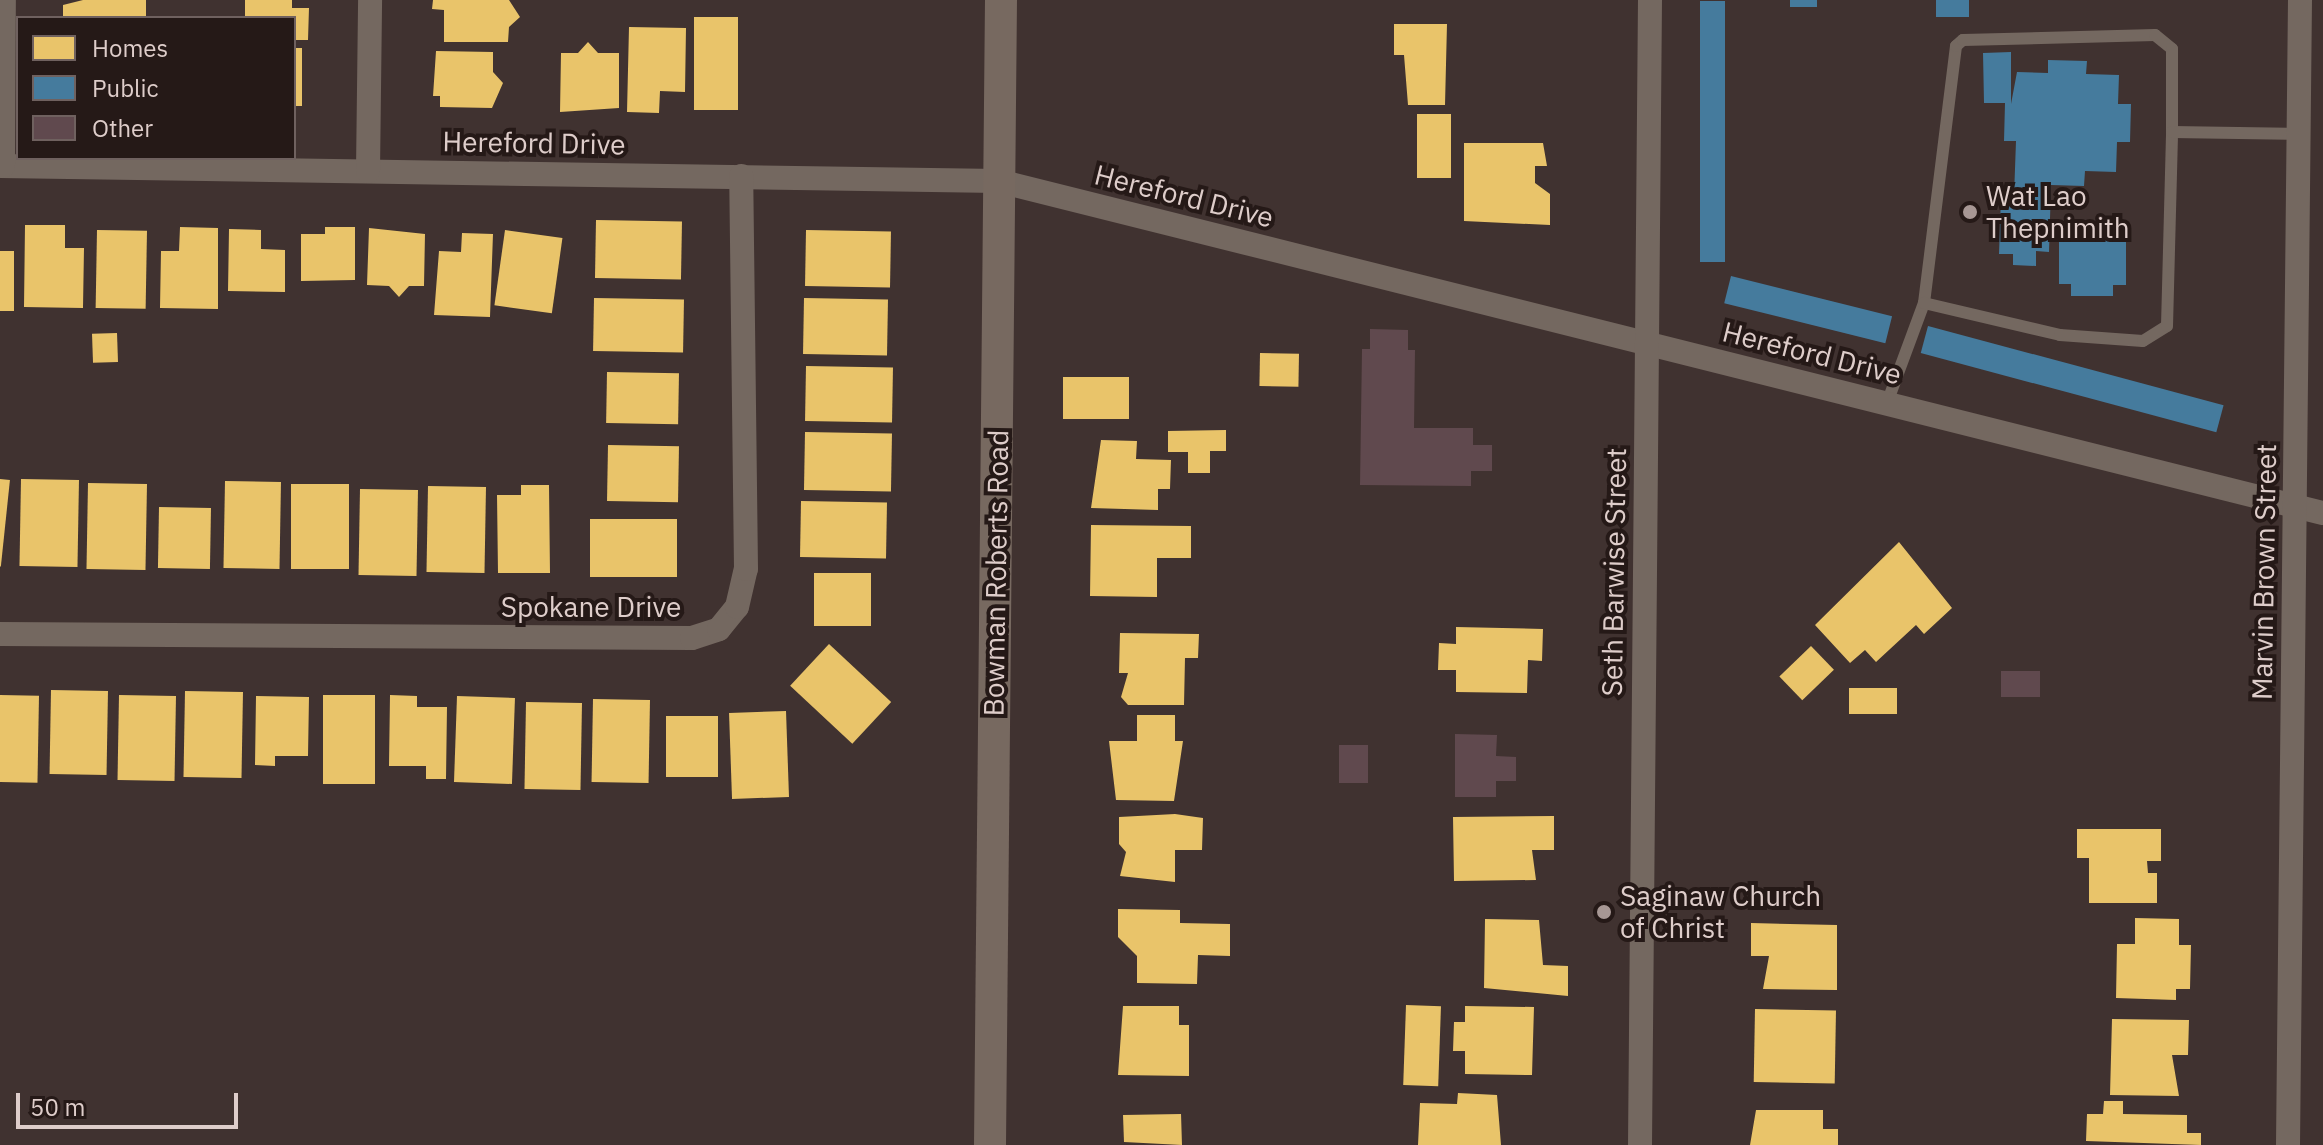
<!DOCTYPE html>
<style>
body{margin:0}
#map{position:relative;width:2323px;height:1145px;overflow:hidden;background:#403230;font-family:"IBM Plex Sans",sans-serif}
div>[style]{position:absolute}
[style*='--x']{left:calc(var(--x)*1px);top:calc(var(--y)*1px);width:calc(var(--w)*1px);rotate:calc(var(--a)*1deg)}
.homes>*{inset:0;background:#e9c46a;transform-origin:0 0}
.public>*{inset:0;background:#457b9d;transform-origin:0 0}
.building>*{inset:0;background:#60494e;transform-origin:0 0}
.lane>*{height:12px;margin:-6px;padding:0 6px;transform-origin:6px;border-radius:6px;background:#746860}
.street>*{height:24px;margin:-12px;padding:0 12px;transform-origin:12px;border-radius:12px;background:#746860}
.secondary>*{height:32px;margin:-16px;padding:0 16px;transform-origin:16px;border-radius:16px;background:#776960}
.dots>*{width:22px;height:22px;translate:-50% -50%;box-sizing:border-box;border:4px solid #251917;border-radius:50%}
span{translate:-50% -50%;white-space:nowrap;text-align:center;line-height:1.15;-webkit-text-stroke:8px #251917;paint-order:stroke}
.street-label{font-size:28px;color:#decdca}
.poi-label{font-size:28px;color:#decdca}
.left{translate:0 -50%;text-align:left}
.legend{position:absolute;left:16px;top:16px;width:280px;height:144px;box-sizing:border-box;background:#251917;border:2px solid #6f615f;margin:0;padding:10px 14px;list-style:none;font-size:24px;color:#decdca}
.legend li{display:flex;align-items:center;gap:16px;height:40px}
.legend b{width:40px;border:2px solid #6f615f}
.scale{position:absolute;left:16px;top:1093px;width:222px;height:36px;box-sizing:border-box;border:4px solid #decdca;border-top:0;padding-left:10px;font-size:24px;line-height:28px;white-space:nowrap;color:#decdca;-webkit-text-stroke:6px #251917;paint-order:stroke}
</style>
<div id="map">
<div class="homes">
<i style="clip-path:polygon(83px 0,146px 0,146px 18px,63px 18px,63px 5px)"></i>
<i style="clip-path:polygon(245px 0,292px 0,292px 8px,309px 8px,308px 40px,294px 40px,294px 18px,245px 18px)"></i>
<i style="clip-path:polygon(433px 0,509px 0,520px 17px,509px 27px,508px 42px,444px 42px,444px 10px,432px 9px)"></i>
<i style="left:694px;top:17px;width:44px;height:93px"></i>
<i style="clip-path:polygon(1394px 24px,1447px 24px,1445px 105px,1408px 105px,1404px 55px,1394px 55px)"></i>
<i style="clip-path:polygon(629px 27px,686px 28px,685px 92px,660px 91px,659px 113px,627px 112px)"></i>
<i style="clip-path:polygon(588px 42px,598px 53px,619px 53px,619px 108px,560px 112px,561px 53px,578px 53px)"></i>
<i style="left:294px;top:48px;width:8px;height:58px"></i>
<i style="clip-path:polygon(436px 51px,493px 52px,493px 72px,503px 83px,492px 108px,440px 107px,440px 96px,433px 96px)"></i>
<i style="left:1417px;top:114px;width:34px;height:64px"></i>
<i style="clip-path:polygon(1464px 143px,1543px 143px,1547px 166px,1535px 166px,1535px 183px,1550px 194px,1550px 225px,1464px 221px)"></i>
<i style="left:596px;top:220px;width:86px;height:58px;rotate:1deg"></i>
<i style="clip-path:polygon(25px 225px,65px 225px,65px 248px,84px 248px,83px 308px,24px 307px)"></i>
<i style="clip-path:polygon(180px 227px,218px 228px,218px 309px,160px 308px,161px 251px,179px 251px)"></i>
<i style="clip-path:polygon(325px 227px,355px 227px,355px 280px,301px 281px,301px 234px,325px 234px)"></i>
<i style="clip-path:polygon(369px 228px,425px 234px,424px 286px,409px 286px,399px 297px,389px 286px,367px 285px)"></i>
<i style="clip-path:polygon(229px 229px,261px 230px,261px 249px,285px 250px,285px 292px,228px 291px)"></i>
<i style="left:97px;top:230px;width:50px;height:78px;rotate:1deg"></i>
<i style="left:505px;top:230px;width:58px;height:76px;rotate:8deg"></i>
<i style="left:806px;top:230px;width:85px;height:56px;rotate:1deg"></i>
<i style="clip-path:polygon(462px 233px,493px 234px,490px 317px,434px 315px,439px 251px,461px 252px)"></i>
<i style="left:0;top:251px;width:14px;height:60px"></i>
<i style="left:594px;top:298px;width:90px;height:53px;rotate:1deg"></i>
<i style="left:804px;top:298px;width:84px;height:56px;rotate:1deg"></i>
<i style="left:117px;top:333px;width:29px;height:25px;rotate:88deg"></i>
<i style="left:1260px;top:353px;width:39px;height:33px;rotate:1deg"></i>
<i style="left:806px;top:366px;width:87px;height:55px;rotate:1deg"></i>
<i style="left:607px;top:372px;width:72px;height:51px;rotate:1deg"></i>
<i style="left:1063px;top:377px;width:66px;height:42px"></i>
<i style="clip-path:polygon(1226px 430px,1226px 451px,1210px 451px,1210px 473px,1188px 473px,1188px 452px,1168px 452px,1168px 431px)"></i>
<i style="left:805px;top:432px;width:87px;height:58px;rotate:1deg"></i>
<i style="clip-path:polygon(1101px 440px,1137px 441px,1136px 459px,1171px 460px,1170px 489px,1158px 489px,1158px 510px,1091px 508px)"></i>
<i style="left:608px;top:445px;width:71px;height:56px;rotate:1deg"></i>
<i style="left:0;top:479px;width:10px;height:87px;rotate:6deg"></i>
<i style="left:21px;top:479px;width:58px;height:87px;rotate:1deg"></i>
<i style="left:225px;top:481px;width:56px;height:87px;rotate:1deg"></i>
<i style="left:88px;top:483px;width:59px;height:86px;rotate:1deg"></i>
<i style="left:291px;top:484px;width:58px;height:85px"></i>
<i style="clip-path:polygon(521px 485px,549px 485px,550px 573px,498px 573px,497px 495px,521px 495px)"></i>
<i style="left:428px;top:486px;width:58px;height:86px;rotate:1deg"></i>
<i style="left:360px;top:489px;width:58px;height:86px;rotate:1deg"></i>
<i style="left:801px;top:501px;width:86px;height:56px;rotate:1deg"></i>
<i style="left:159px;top:507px;width:52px;height:61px;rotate:1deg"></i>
<i style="left:590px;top:519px;width:87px;height:58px"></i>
<i style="clip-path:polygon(1091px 525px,1191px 526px,1191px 558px,1157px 558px,1157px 597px,1090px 596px)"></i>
<i style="clip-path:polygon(1899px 542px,1952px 608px,1924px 634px,1916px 625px,1876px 662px,1865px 650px,1850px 663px,1815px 625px)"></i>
<i style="left:871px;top:573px;width:53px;height:57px;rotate:90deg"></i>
<i style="clip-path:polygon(1456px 627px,1543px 629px,1542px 661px,1528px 660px,1527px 693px,1456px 692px,1456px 670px,1438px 670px,1439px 643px,1456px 644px)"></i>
<i style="clip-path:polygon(1120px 633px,1199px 634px,1198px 658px,1185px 658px,1184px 705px,1128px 705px,1121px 697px,1128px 673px,1119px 673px)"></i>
<i style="left:829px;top:644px;width:85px;height:57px;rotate:43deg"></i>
<i style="left:1811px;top:646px;width:33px;height:44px;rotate:46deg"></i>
<i style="left:1849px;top:688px;width:48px;height:26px"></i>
<i style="left:51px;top:690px;width:57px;height:84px;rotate:1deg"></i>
<i style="left:185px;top:691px;width:58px;height:86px;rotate:1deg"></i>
<i style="left:0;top:695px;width:39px;height:87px;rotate:1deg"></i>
<i style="left:119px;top:695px;width:57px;height:85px;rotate:1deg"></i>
<i style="left:323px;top:695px;width:52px;height:89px"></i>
<i style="clip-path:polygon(390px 695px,417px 696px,417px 707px,447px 707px,446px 779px,426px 779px,426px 766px,389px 766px)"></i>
<i style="clip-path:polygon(256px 696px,309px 697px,308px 756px,275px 756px,275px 766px,255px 765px)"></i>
<i style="left:457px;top:696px;width:58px;height:86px;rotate:2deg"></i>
<i style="left:593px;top:699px;width:57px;height:83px;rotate:1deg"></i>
<i style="left:526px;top:702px;width:56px;height:87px;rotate:1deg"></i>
<i style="left:786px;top:711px;width:86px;height:57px;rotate:88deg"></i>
<i style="clip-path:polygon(1137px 715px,1175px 715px,1175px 741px,1183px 741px,1174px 801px,1116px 800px,1109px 741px,1137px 741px)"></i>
<i style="left:666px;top:716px;width:52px;height:61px"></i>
<i style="clip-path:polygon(1175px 814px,1203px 818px,1202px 850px,1175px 850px,1175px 882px,1120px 876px,1126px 852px,1119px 844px,1119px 817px)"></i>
<i style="clip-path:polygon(1554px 816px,1554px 850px,1532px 850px,1536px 880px,1454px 881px,1453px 817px)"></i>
<i style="clip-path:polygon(2077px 829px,2161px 829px,2161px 861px,2147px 861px,2148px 873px,2157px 873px,2157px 903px,2089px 903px,2089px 858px,2077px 858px)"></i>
<i style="clip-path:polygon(1118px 909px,1180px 910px,1180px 923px,1230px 924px,1230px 956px,1198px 955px,1197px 984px,1137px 983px,1137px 956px,1118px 937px)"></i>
<i style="clip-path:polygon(2135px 918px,2179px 919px,2179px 945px,2191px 945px,2190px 989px,2176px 989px,2176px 1000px,2116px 998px,2117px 944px,2135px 944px)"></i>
<i style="clip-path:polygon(1485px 919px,1539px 920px,1543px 965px,1568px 966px,1568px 996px,1484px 988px)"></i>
<i style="clip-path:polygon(1751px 923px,1837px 925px,1837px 990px,1763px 989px,1769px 956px,1751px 956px)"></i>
<i style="left:1406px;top:1005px;width:35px;height:80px;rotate:2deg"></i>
<i style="clip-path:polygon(1123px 1006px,1179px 1006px,1179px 1025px,1189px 1025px,1189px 1076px,1118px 1075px)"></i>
<i style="clip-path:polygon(1465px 1006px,1534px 1007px,1532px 1075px,1465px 1074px,1465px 1051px,1453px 1051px,1454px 1022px,1465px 1022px)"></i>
<i style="left:1755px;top:1009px;width:81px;height:73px;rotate:1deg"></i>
<i style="clip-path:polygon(2112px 1019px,2189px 1020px,2188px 1055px,2172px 1055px,2179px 1096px,2110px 1095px)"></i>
<i style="clip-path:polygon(1458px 1093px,1497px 1095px,1501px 1145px,1418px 1145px,1420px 1103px,1457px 1104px)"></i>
<i style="clip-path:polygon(2104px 1101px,2123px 1101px,2123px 1114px,2187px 1115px,2187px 1133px,2201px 1133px,2201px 1145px,2086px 1141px,2087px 1114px,2103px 1114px)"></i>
<i style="clip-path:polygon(1756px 1110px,1823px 1110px,1823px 1129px,1838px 1129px,1838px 1145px,1750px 1145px)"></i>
<i style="clip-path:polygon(1181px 1114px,1182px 1145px,1124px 1142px,1123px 1115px)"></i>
</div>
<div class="public">
<i style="left:1790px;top:0;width:27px;height:7px"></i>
<i style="left:1936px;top:0;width:33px;height:17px"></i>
<i style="left:1700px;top:1px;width:25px;height:261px"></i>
<i style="clip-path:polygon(2011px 52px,2011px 104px,2017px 72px,2048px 73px,2048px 60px,2087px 61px,2086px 74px,2119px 75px,2118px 104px,2131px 104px,2130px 142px,2117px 142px,2116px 172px,2085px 171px,2084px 186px,2051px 185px,2049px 252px,2036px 251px,2036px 266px,2013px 265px,2013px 254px,1999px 254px,2001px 196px,2014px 196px,2016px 141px,2004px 141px,2005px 103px,1984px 103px,1983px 53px)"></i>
<i style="clip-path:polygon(2073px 223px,2114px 223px,2114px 236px,2126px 236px,2126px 285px,2113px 285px,2113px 296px,2071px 296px,2071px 284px,2059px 284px,2059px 235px,2073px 235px)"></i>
<i style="left:1731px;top:276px;width:166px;height:28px;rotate:14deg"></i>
<i style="left:1928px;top:326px;width:306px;height:28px;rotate:15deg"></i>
</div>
<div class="building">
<i style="clip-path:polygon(1370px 329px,1408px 330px,1408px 350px,1415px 350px,1414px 428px,1473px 428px,1473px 445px,1492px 445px,1492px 471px,1471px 471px,1471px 486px,1360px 485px,1362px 349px,1370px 349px)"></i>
<i style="left:2001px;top:671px;width:39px;height:26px"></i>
<i style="clip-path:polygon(1455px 734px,1497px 735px,1496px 756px,1516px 757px,1516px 781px,1496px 781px,1496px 797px,1455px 797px)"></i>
<i style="left:1339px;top:745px;width:29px;height:38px"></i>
</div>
<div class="lane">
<i style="--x:1924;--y:303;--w:259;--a:-82.9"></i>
<i style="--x:1956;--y:46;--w:9;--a:-41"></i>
<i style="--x:1963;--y:40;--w:192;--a:-1.5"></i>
<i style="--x:2155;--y:35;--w:22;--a:39"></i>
<i style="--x:2172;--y:49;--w:83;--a:90"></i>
<i style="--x:1887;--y:403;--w:107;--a:-69.7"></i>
<i style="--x:1924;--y:303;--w:140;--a:13.2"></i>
<i style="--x:2060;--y:335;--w:83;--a:4.1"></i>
<i style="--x:2143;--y:341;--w:28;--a:-32"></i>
<i style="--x:2167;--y:326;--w:194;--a:-88.5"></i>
<i style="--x:2172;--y:132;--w:127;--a:0.9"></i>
</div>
<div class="street">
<i style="--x:0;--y:166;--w:999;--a:0.86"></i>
<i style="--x:999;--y:181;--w:1365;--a:14.08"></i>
<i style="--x:3;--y:166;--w:166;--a:-89.7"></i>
<i style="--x:368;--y:171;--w:171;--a:-89.3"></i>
<i style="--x:0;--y:634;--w:692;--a:0.33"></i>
<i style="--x:692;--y:638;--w:28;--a:-18"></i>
<i style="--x:719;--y:629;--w:28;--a:-51"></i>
<i style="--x:737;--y:607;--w:39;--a:-77"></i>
<i style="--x:746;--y:569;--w:393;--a:-90.7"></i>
<i style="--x:1640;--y:1145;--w:1145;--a:-89.5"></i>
<i style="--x:2288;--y:1145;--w:1145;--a:-89.4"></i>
</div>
<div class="secondary">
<i style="--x:990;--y:1145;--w:1145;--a:-89.45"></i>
</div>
<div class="dots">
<i style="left:1970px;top:212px;background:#a79794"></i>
<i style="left:1604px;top:912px;background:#a79794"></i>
</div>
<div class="street-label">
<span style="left:534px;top:143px;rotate:1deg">Hereford Drive</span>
<span style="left:1184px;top:196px;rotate:14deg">Hereford Drive</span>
<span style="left:1812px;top:353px;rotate:14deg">Hereford Drive</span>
<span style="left:1614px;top:572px;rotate:-89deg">Seth Barwise Street</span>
<span style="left:2264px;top:572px;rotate:-89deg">Marvin Brown Street</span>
<span style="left:996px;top:573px;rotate:-89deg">Bowman Roberts Road</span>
<span style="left:591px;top:607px">Spokane Drive</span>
</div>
<div class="poi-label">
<span class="left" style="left:1986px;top:212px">Wat Lao<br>Thepnimith</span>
<span class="left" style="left:1620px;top:912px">Saginaw Church<br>of Christ</span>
</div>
<ul class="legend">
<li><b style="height:22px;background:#e9c46a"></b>Homes</li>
<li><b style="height:22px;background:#457b9d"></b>Public</li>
<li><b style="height:22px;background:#60494e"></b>Other</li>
</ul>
<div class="scale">50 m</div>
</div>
